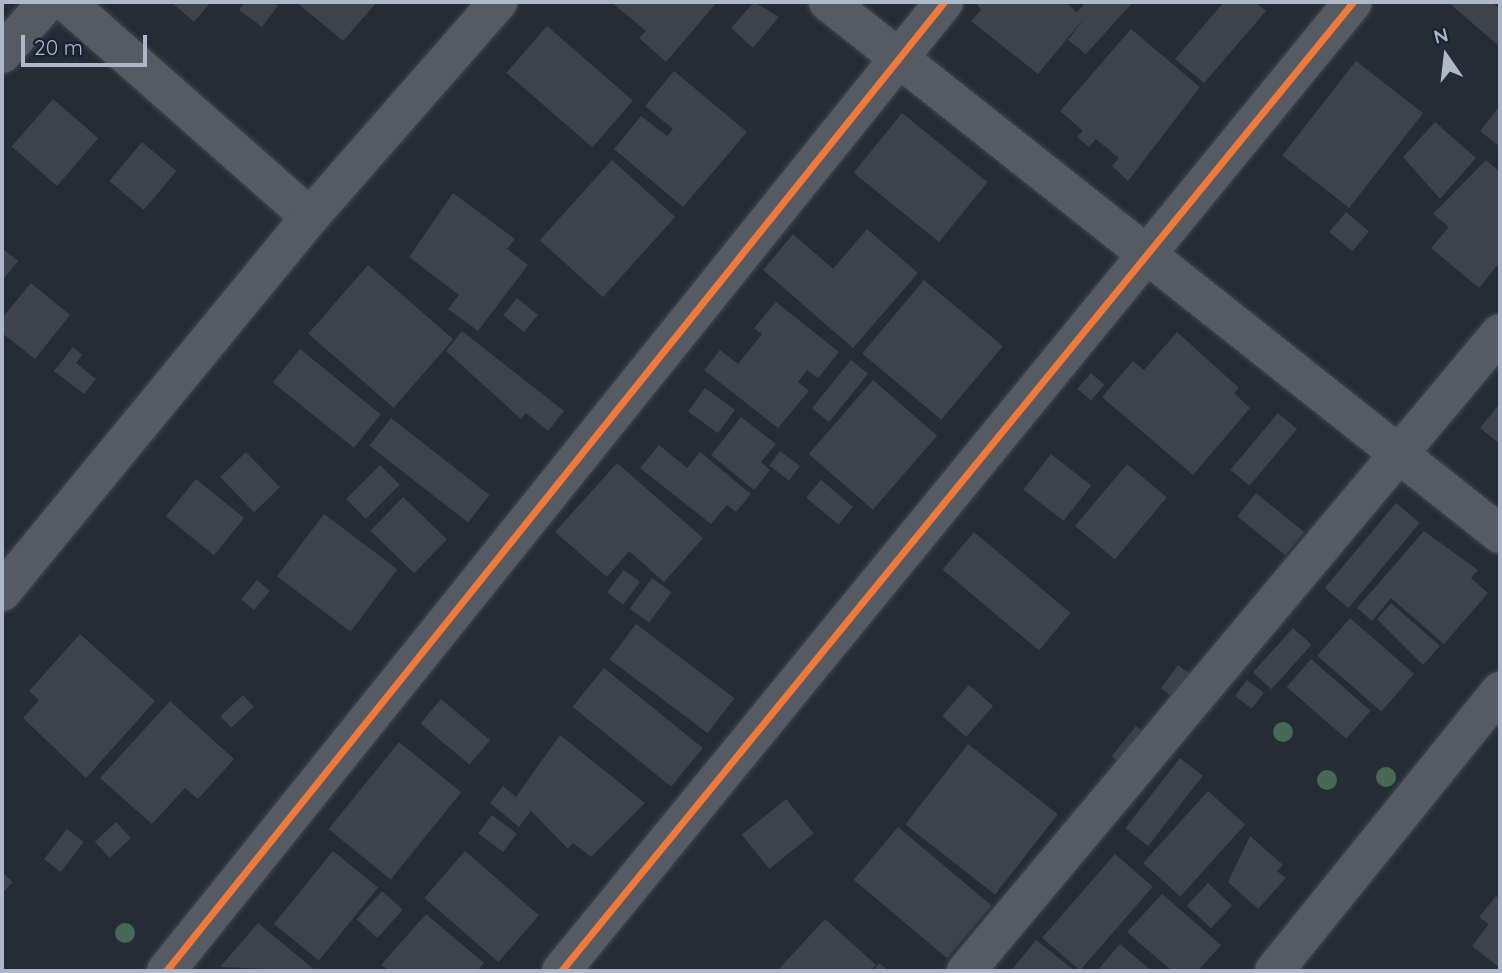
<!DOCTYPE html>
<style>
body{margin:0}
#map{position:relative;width:1502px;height:973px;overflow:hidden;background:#252c35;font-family:Quicksand,sans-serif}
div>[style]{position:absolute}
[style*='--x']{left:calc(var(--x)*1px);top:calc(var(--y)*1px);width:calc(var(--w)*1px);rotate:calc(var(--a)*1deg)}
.building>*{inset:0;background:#3d424b;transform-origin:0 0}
.roads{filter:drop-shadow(0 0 2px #42474e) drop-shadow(0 0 2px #42474e)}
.street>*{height:38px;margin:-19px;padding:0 19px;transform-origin:19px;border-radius:19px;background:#565a63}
.cycleway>*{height:7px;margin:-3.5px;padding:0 3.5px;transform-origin:3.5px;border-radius:3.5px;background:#f17a3a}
.trees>*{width:20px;height:20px;margin:-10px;border-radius:50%;background:#476955}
span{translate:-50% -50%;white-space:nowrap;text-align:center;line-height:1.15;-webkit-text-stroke:6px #192230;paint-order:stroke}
.frame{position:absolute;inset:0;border:4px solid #aeb8c8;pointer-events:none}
.north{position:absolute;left:1411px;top:21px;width:70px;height:70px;-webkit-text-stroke:5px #192230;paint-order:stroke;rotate:346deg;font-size:19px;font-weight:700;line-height:28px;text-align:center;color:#aeb8c8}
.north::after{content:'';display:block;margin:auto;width:24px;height:32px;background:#aeb8c8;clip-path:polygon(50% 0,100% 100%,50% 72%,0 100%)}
.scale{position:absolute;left:21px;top:35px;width:126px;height:32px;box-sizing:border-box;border:4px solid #aeb8c8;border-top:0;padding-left:9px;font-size:21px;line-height:24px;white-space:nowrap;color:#aeb8c8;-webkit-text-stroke:5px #192230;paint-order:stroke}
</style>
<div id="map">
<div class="building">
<i style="clip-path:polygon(171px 2px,211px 2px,194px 22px)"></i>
<i style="clip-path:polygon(245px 2px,273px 2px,278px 6px,262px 27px,239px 10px)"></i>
<i style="clip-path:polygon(296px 2px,377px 2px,343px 41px)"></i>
<i style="clip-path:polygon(611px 2px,717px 2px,666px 62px,639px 38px,646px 31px)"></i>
<i style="clip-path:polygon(754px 2px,779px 17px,753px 48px,731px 28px)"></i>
<i style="clip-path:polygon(1065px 2px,1077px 12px,1086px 2px,1133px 2px,1086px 54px,1068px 40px,1085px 17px,1038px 74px,971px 21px,981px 10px,976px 2px)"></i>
<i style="clip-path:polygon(1224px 2px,1255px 2px,1266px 11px,1204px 83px,1175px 59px)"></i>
<i style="clip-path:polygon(1448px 2px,1492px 2px,1500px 9px,1500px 47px)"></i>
<i style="left:547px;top:26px;width:114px;height:62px;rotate:41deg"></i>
<i style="clip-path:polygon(1131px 29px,1200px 87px,1128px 181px,1112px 166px,1119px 158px,1096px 139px,1089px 147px,1077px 137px,1083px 131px,1060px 111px)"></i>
<i style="left:1356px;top:61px;width:85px;height:120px;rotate:38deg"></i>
<i style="clip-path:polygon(674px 71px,747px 132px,683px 207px,614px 149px,641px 116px,667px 136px,673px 129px,645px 106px)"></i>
<i style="left:53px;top:99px;width:60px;height:63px;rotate:41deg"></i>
<i style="clip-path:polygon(1500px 106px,1500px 147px,1480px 131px)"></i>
<i style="left:902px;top:113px;width:110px;height:77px;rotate:39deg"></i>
<i style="clip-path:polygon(1435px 122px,1476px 158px,1440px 199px,1403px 157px)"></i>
<i style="left:142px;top:142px;width:45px;height:51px;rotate:40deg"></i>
<i style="left:612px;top:160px;width:85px;height:108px;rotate:42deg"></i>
<i style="clip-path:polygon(1486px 160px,1500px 172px,1500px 262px,1479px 288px,1431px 248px,1449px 227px,1433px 214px)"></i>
<i style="clip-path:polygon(453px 193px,515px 239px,507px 249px,528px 265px,478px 331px,448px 309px,459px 295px,409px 257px)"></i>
<i style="left:1346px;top:212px;width:30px;height:26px;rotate:40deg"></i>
<i style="clip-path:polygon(867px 229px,918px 273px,853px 348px,763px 270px,793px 234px,833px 269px)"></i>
<i style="clip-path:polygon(2px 248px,18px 261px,2px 281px)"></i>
<i style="left:368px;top:265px;width:113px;height:91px;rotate:41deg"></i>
<i style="left:924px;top:280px;width:103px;height:96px;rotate:40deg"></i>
<i style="clip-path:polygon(31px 283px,70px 315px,35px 359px,2px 333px,2px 318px)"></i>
<i style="left:517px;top:298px;width:27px;height:22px;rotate:39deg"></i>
<i style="clip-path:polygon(776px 302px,839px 352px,818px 378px,807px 370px,798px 382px,809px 391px,778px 428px,704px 370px,720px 350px,738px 364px,762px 334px,754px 328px)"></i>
<i style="clip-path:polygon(462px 331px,564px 411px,548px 431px,526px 413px,521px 419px,446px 351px)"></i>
<i style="clip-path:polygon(1177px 332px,1239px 388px,1234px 393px,1250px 408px,1193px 475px,1102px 397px,1133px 361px,1144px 370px)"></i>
<i style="clip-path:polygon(73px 347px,82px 355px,76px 363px,96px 379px,84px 394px,54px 371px)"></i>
<i style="left:300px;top:349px;width:104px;height:43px;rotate:39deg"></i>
<i style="left:851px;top:360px;width:22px;height:62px;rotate:39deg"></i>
<i style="left:1091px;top:373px;width:18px;height:21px;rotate:41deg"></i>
<i style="left:873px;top:380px;width:85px;height:98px;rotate:41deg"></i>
<i style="left:705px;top:388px;width:37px;height:29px;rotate:36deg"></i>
<i style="clip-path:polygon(1500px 403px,1500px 444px,1480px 428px)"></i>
<i style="left:1278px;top:413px;width:25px;height:74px;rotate:40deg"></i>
<i style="clip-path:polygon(741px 417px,776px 444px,761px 462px,770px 470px,754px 490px,711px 455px)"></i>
<i style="left:391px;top:418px;width:125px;height:35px;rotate:38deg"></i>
<i style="clip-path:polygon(659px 445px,687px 468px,700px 452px,751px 494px,736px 512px,727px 505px,711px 524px,640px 468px)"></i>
<i style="left:780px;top:451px;width:25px;height:18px;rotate:37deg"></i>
<i style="left:246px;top:452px;width:49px;height:36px;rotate:46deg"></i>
<i style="left:1051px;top:454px;width:51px;height:45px;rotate:38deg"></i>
<i style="clip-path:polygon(617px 463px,703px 538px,664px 582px,629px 551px,607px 577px,555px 532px)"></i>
<i style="left:1127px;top:464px;width:52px;height:81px;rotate:40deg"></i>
<i style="left:380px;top:465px;width:28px;height:48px;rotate:45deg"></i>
<i style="left:196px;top:479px;width:62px;height:48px;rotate:39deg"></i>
<i style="left:821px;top:480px;width:42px;height:23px;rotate:40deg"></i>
<i style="left:1256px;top:493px;width:62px;height:30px;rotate:39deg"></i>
<i style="left:403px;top:497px;width:61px;height:47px;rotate:44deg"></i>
<i style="left:1396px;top:503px;width:31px;height:111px;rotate:40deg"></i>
<i style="left:324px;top:514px;width:92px;height:78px;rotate:37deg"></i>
<i style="clip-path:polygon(1424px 531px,1478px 570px,1471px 578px,1488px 593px,1444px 644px,1391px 598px,1372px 621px,1357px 608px)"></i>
<i style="left:974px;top:532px;width:126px;height:49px;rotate:40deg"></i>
<i style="left:624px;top:570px;width:20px;height:28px;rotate:37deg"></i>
<i style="left:652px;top:578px;width:24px;height:38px;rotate:36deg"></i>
<i style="left:257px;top:580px;width:17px;height:25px;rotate:40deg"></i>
<i style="clip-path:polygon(1391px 603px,1440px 646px,1423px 665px,1377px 619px)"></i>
<i style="left:1350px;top:618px;width:85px;height:50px;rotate:41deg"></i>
<i style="left:636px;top:624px;width:123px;height:44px;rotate:37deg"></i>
<i style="left:1293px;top:628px;width:25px;height:60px;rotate:42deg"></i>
<i style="clip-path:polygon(80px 634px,155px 701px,86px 778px,23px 718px,39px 700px,29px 691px)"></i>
<i style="left:1311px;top:659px;width:79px;height:37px;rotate:41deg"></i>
<i style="left:1178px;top:665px;width:26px;height:29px;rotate:36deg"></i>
<i style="left:604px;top:668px;width:127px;height:50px;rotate:39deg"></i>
<i style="left:1247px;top:680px;width:21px;height:20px;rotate:37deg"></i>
<i style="left:969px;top:685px;width:32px;height:41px;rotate:41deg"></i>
<i style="left:243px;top:695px;width:16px;height:31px;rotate:47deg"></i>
<i style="left:441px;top:699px;width:64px;height:32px;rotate:40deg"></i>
<i style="clip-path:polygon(170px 701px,234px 759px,198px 799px,185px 788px,152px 824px,100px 778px)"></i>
<i style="left:1136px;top:726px;width:21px;height:39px;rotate:39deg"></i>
<i style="clip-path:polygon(560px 735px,645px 803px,591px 857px,573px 843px,568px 849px,531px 811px,519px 827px,490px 803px,503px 786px,516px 797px)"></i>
<i style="left:399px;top:742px;width:80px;height:112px;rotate:39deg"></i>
<i style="left:968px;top:744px;width:114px;height:102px;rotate:38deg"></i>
<i style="left:1180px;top:758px;width:29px;height:89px;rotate:38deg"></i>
<i style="left:1208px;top:791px;width:50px;height:97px;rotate:42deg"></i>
<i style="left:786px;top:799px;width:44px;height:57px;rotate:51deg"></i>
<i style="left:492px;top:815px;width:31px;height:23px;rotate:37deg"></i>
<i style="left:116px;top:822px;width:22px;height:29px;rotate:47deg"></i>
<i style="left:898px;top:827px;width:122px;height:69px;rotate:40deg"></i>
<i style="left:67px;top:829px;width:21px;height:38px;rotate:37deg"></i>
<i style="clip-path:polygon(1250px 836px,1283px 865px,1277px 871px,1286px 878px,1258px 909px,1228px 882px)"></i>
<i style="left:333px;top:851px;width:58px;height:94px;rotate:39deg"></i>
<i style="left:465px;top:851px;width:98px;height:62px;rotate:41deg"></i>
<i style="left:1115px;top:854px;width:50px;height:111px;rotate:41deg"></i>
<i style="clip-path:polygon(2px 872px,13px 882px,2px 893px)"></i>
<i style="left:1208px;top:883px;width:33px;height:31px;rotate:43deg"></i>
<i style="left:382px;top:891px;width:28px;height:38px;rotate:42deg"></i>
<i style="clip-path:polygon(1162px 894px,1221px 945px,1198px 971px,1172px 971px,1127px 932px)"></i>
<i style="clip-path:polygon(1496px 896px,1500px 899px,1500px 968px,1472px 946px,1489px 924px,1479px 917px)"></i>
<i style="clip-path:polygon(426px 914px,484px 963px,477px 971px,389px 971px,381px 965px)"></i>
<i style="clip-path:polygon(825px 919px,876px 965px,870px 971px,777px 971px)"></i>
<i style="clip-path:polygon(258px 923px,316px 971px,220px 967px)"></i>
<i style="clip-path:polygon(1036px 940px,1075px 971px,1011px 971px)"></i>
<i style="clip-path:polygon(1120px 944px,1152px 971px,1097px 971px)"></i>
<i style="clip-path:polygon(879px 963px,889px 971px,872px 971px)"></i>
</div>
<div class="roads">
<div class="street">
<i style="--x:66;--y:2;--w:325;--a:41.4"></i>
<i style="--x:828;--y:2;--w:857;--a:38.37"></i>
<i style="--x:2;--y:54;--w:69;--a:-49.1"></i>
<i style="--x:2;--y:592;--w:485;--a:-50.6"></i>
<i style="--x:310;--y:217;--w:286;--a:-48.8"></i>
<i style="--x:166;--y:971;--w:1243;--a:-51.24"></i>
<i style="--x:561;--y:971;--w:1251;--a:-50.74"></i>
<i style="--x:966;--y:971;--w:832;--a:-50.07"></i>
<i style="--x:1274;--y:971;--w:360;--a:-51.1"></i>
</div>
</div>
<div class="cycleway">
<i style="--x:166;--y:971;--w:1243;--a:-51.24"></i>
<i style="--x:561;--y:971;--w:1251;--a:-50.74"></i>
</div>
<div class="trees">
<i style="left:1283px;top:732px"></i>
<i style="left:1386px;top:777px"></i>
<i style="left:1327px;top:780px"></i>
<i style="left:125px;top:933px"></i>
</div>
<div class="frame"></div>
<div class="north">N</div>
<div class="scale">20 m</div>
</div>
